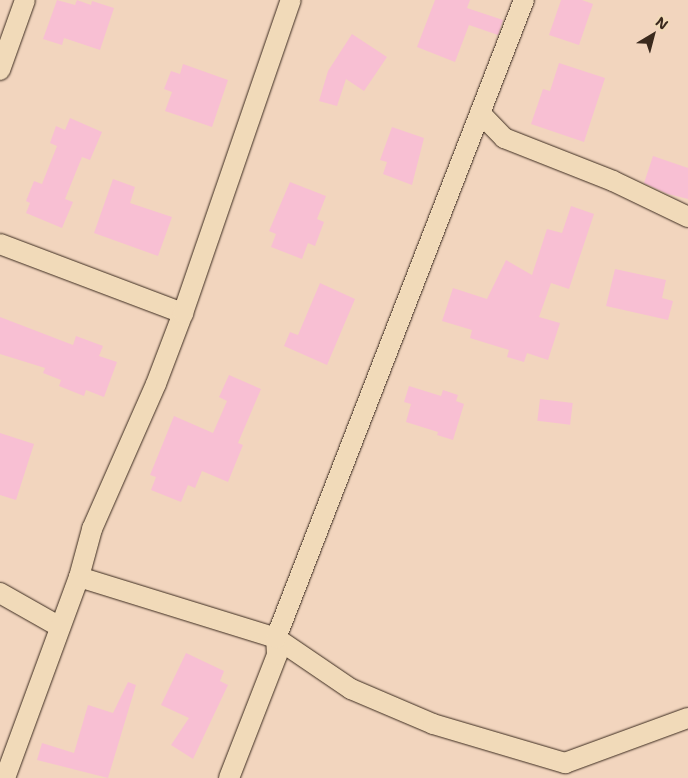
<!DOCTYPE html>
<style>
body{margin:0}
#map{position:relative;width:688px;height:778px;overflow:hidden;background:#f2d5be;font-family:"Shantell Sans",sans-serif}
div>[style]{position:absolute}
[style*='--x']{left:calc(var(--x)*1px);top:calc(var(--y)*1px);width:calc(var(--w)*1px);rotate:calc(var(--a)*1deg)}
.building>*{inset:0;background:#f8bfd3;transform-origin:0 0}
.roads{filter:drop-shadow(0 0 1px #3b2a1e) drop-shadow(0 0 1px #3b2a1e)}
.street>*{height:20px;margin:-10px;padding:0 10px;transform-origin:10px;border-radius:10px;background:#f1dab9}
span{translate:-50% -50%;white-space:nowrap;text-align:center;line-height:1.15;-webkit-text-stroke:4.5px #f1dab9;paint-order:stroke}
.north{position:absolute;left:628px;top:10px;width:50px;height:50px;-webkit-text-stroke:4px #f1dab9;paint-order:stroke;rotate:37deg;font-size:14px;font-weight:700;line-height:20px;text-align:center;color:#3b2a1e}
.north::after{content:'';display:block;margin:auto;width:18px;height:22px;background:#3b2a1e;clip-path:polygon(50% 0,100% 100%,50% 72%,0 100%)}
</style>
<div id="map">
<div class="building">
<i style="clip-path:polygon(57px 0,75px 5px,77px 0,91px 5px,92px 1px,114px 8px,100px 50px,64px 38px,62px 45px,43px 39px)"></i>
<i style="clip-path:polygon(435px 0,470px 0,467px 8px,503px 20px,498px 35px,469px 25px,455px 62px,417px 47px)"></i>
<i style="clip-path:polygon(561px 0,582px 0,593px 4px,579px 45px,549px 35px)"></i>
<i style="clip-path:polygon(352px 34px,387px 57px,364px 91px,346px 79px,337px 106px,319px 101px,328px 71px)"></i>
<i style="clip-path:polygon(559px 63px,605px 78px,584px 142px,531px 124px,543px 89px,550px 91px)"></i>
<i style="clip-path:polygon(183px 64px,228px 80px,212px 127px,165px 111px,172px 92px,164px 89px,171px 71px,180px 74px)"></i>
<i style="clip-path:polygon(70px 118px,102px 132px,90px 160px,82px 157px,65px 199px,73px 202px,62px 228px,26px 213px,30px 203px,26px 201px,34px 181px,42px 184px,57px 146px,50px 143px,56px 126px,65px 130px)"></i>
<i style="clip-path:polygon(392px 127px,424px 138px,412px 185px,383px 174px,387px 162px,380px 160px)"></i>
<i style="clip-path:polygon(653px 156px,688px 168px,688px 199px,668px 194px,644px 183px)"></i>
<i style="clip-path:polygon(113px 179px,135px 187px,130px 203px,172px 217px,158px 256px,94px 233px)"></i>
<i style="clip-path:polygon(290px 182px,326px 196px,317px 219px,324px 222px,315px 246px,308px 243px,302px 259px,271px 247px,276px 234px,269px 231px)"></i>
<i style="clip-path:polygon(571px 206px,594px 214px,569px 289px,551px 283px,539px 317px,560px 323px,548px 360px,527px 353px,524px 362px,507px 357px,509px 350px,470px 338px,472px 330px,442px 321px,453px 288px,487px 299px,506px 260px,532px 275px,547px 229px,562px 233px)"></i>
<i style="clip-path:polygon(615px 269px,666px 280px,662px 298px,673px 301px,668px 320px,606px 306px)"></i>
<i style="clip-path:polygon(320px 283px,355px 299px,327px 365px,284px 346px,290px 332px,298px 335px)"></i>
<i style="clip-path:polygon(0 317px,73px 345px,76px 336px,103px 346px,99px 356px,117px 362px,104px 397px,86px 390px,84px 396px,59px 386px,61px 380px,43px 373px,45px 368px,0 354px)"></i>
<i style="clip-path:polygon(229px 375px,261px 389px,238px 443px,243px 445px,228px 482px,202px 471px,195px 488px,188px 485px,181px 502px,151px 490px,156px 477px,150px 475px,174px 416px,213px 433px,227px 401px,219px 397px)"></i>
<i style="clip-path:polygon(409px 386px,441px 396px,443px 390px,458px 395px,456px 401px,464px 404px,453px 440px,437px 435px,438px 432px,406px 422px,411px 404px,404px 402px)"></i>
<i style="left:540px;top:399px;width:33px;height:22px;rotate:7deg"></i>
<i style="clip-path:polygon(0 433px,34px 444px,16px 500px,0 495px)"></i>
<i style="clip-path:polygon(186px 653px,224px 671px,220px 681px,228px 685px,193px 759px,171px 745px,189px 718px,161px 705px)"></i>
<i style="clip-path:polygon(128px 682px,136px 685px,108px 778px,37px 760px,42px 743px,74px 753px,88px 705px,113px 713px)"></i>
</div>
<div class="roads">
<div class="street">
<i style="--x:0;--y:70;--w:74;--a:-70.3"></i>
<i style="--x:480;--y:113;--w:35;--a:46"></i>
<i style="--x:504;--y:138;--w:117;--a:21.5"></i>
<i style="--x:613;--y:181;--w:83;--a:25.6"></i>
<i style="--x:0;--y:244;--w:196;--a:20.7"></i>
<i style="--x:79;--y:577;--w:206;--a:17.2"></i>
<i style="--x:276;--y:638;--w:91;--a:34.2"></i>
<i style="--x:351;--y:689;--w:89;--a:23.1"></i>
<i style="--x:433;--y:724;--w:138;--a:16.5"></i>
<i style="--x:565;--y:763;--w:131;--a:-20.1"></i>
<i style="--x:0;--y:593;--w:69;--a:29.5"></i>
<i style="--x:5;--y:778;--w:214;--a:-69.8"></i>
<i style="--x:79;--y:577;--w:50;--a:-74.8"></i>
<i style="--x:92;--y:529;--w:158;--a:-66.2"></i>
<i style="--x:156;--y:384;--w:76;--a:-69.2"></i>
<i style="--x:183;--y:313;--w:331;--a:-71"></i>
<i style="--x:229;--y:778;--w:132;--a:-68.7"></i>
<i style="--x:277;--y:655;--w:17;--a:-93"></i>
<i style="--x:276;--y:638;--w:685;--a:-68.76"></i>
</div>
</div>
<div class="north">N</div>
</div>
